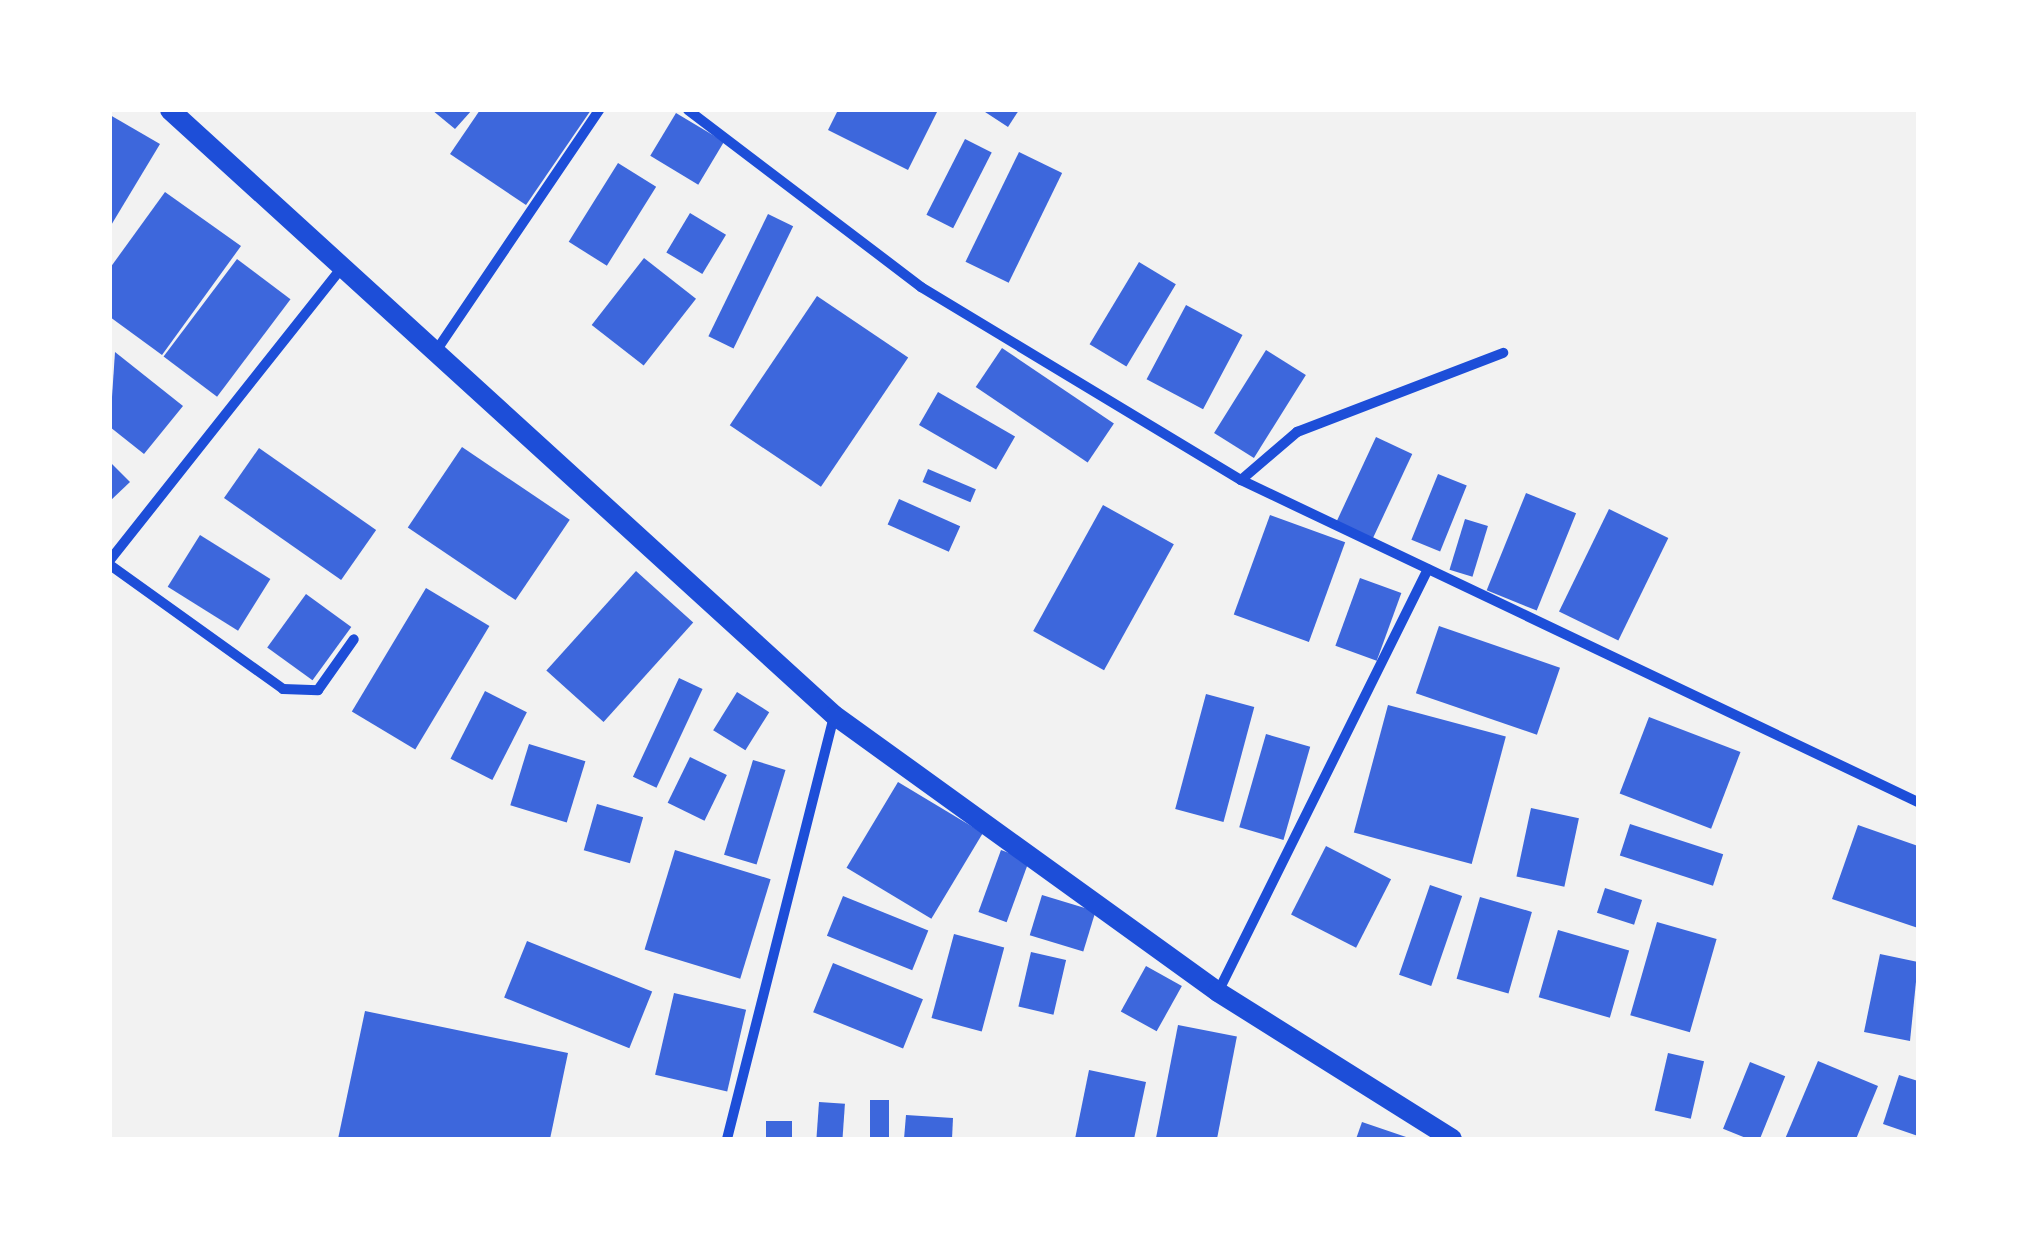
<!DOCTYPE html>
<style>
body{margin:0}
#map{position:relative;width:2028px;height:1249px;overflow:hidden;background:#f2f2f2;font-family:"Asap Condensed",sans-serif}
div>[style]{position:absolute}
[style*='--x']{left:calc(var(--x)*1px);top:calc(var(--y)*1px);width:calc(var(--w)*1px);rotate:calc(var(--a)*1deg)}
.building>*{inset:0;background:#3d67dc;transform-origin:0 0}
.minor>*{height:10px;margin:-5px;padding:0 5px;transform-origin:5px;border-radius:5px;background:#1d4ed8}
.secondary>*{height:20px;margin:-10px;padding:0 10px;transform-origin:10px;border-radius:10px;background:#1d4ed8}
span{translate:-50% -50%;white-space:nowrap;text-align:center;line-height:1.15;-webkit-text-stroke:8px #fff;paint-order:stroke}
.frame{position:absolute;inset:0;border:112px solid #fff;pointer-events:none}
</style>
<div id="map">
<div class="building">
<i style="clip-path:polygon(432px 110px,472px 110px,455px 129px)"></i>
<i style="clip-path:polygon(480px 110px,591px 110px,526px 205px,450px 154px)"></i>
<i style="clip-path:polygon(838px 110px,938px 110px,908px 170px,828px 130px)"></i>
<i style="clip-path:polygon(982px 110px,1019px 110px,1008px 127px)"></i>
<i style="left:676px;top:113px;width:56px;height:50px;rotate:31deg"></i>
<i style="clip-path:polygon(110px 115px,160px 144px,110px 227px)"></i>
<i style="left:965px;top:139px;width:30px;height:85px;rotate:27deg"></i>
<i style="left:1019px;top:152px;width:48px;height:122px;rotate:26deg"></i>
<i style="left:618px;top:163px;width:45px;height:93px;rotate:32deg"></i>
<i style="clip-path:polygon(165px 192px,241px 246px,162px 355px,110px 317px,110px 268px)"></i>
<i style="left:690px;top:213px;width:42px;height:46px;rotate:31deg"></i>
<i style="left:768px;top:214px;width:28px;height:136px;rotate:26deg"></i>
<i style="left:644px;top:258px;width:66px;height:85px;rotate:38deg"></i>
<i style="left:237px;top:259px;width:67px;height:122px;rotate:37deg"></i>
<i style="left:1139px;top:262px;width:43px;height:96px;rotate:31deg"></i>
<i style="left:817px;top:296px;width:110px;height:156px;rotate:34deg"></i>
<i style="left:1186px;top:305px;width:64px;height:84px;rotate:28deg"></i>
<i style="left:1002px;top:348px;width:135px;height:47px;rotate:34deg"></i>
<i style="left:1266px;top:350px;width:47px;height:98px;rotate:32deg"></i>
<i style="clip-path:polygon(115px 352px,183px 406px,144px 454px,110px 427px)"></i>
<i style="left:938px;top:392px;width:89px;height:38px;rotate:30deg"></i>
<i style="left:1376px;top:437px;width:40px;height:94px;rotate:25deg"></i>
<i style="left:462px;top:447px;width:130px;height:97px;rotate:34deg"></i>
<i style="left:259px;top:448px;width:143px;height:61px;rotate:35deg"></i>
<i style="clip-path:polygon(110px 462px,130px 482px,110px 501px)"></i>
<i style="left:928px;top:469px;width:52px;height:14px;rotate:23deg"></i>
<i style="left:1438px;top:474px;width:31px;height:71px;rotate:22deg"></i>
<i style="left:1526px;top:493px;width:54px;height:105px;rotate:22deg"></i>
<i style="left:899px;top:499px;width:67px;height:28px;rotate:24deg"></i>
<i style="left:1103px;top:505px;width:81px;height:144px;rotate:29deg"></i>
<i style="left:1609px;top:509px;width:66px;height:114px;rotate:26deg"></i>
<i style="left:1270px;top:515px;width:80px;height:106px;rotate:20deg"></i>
<i style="left:1465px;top:519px;width:24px;height:53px;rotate:17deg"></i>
<i style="left:200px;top:535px;width:83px;height:61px;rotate:32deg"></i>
<i style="left:636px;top:571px;width:77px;height:134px;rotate:42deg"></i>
<i style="left:1360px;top:578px;width:44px;height:72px;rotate:20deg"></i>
<i style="left:426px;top:588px;width:74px;height:144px;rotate:31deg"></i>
<i style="left:306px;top:594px;width:56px;height:66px;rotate:36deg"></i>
<i style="left:1439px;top:626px;width:128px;height:71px;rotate:19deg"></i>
<i style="left:679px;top:678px;width:26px;height:109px;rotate:25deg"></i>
<i style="left:485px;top:691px;width:47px;height:76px;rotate:27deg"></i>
<i style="left:737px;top:692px;width:38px;height:45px;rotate:32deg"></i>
<i style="left:1206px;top:694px;width:50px;height:119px;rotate:15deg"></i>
<i style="left:1388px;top:705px;width:122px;height:132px;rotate:15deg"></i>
<i style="left:1649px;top:717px;width:98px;height:82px;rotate:21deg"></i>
<i style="left:1266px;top:734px;width:46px;height:97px;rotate:16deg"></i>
<i style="left:529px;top:744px;width:59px;height:64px;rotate:17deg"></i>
<i style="left:690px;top:757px;width:41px;height:51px;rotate:26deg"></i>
<i style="left:753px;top:760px;width:34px;height:99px;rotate:17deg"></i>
<i style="left:898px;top:782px;width:99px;height:100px;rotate:31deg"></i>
<i style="left:597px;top:804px;width:48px;height:48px;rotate:16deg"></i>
<i style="left:1531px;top:808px;width:49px;height:70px;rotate:12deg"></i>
<i style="left:1630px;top:824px;width:98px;height:33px;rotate:18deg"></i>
<i style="clip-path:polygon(1858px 825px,1918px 846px,1918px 928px,1832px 899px)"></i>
<i style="left:1326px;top:846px;width:73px;height:77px;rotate:27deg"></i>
<i style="left:675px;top:850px;width:100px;height:104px;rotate:17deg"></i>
<i style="left:1001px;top:850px;width:30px;height:66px;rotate:20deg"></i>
<i style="left:1430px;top:885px;width:34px;height:95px;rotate:19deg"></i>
<i style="left:1605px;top:888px;width:39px;height:26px;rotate:18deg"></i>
<i style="left:1042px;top:895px;width:56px;height:42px;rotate:17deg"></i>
<i style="left:843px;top:896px;width:92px;height:43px;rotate:22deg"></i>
<i style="left:1480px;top:897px;width:54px;height:85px;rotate:16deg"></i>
<i style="left:1657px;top:922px;width:62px;height:97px;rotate:16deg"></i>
<i style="left:1558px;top:930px;width:74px;height:70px;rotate:16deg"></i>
<i style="left:954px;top:934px;width:52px;height:87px;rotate:15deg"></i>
<i style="left:527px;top:941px;width:135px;height:61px;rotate:22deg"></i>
<i style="left:1031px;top:952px;width:36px;height:56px;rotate:13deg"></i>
<i style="clip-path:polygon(1880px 954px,1918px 962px,1910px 1041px,1864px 1032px)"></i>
<i style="left:833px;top:963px;width:97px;height:53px;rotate:22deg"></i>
<i style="left:1146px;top:966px;width:41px;height:52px;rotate:29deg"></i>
<i style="left:674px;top:993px;width:74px;height:84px;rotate:13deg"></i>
<i style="clip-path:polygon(365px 1011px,568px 1053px,550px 1139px,338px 1139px)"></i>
<i style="left:1178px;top:1025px;width:60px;height:116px;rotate:11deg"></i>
<i style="left:1668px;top:1053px;width:37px;height:59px;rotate:13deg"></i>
<i style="clip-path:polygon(1818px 1061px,1878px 1086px,1856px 1139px,1785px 1139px)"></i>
<i style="left:1750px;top:1062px;width:38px;height:72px;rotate:22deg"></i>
<i style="clip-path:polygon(1089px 1070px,1146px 1082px,1134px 1139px,1075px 1139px)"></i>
<i style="clip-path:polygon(1899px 1075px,1918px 1081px,1918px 1136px,1883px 1124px)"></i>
<i style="left:870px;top:1100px;width:19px;height:39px"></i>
<i style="left:819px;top:1102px;width:26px;height:37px;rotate:4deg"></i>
<i style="clip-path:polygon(906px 1115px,953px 1118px,952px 1139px,904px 1139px)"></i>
<i style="left:766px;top:1121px;width:26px;height:18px"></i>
<i style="clip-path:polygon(1362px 1122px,1409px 1138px,1409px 1139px,1356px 1139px)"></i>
</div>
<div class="minor">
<i style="--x:688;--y:110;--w:293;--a:37.2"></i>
<i style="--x:921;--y:287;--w:374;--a:31.1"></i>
<i style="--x:1241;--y:480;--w:750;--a:25.44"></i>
<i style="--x:434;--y:354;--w:295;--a:-55.9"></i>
<i style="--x:1241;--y:480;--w:74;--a:-40.6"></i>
<i style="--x:1297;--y:432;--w:221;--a:-21"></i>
<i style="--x:110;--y:560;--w:370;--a:-51.6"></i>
<i style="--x:110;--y:565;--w:213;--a:35.6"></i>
<i style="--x:283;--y:689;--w:35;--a:2"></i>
<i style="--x:318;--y:690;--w:62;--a:-54.8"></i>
<i style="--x:1218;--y:992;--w:472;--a:-63.6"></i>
<i style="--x:727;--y:1139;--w:437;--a:-75.8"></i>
</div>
<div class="secondary">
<i style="--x:170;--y:110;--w:898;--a:42.34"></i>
<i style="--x:834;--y:715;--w:473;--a:35.8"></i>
<i style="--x:1218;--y:992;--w:276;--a:32.1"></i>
</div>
<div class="frame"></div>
</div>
